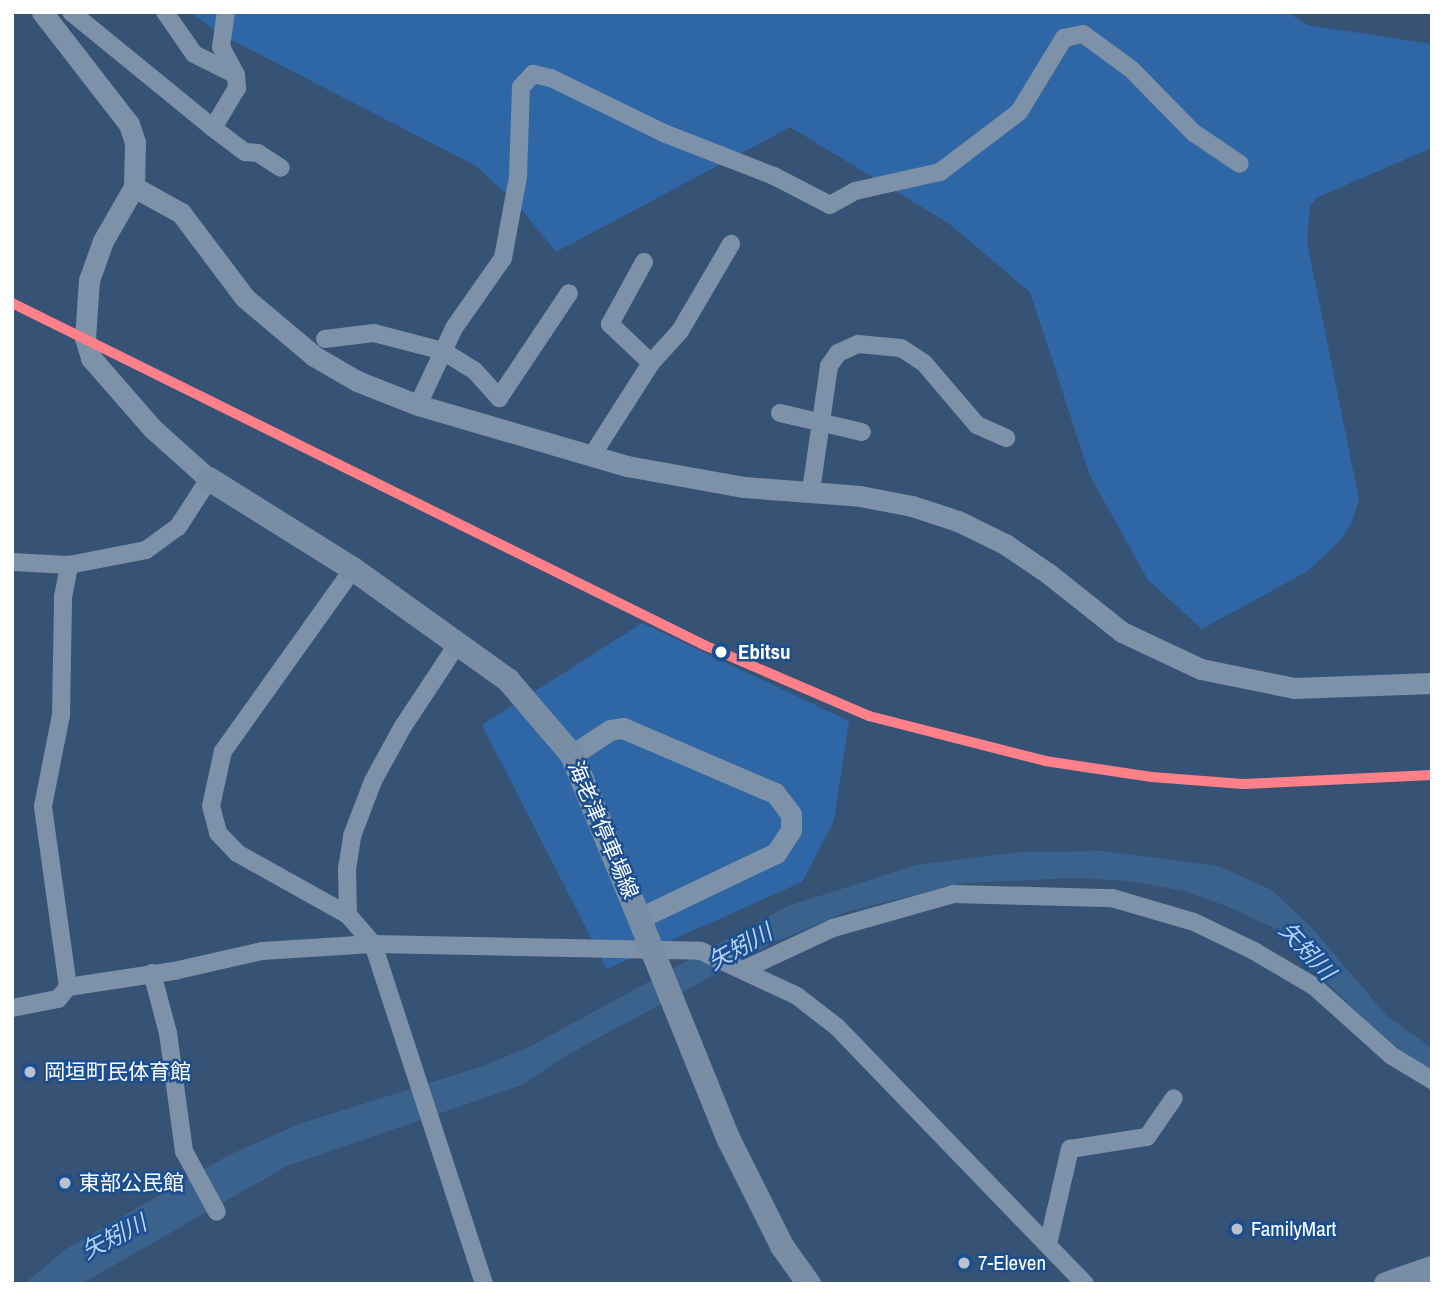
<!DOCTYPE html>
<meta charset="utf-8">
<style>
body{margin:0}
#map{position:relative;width:1444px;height:1296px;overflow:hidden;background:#365274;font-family:"Archivo Narrow","Noto Sans JP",sans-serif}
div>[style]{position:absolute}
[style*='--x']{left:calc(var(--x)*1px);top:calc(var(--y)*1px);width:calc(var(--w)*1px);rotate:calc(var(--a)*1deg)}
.green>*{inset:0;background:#2f66a5}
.water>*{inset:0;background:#3b618d}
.minor>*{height:18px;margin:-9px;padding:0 9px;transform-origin:9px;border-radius:9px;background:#7d92a8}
.tertiary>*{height:21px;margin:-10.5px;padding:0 10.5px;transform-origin:10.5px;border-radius:10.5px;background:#7d92a8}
.secondary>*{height:24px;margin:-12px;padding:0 12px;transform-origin:12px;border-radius:12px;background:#798da4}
.secondary-bridge>*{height:24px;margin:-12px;padding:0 12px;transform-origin:12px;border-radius:12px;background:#798da4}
.rail-1>*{height:10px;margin:-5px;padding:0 5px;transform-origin:5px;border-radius:5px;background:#ff8088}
.dots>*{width:19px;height:19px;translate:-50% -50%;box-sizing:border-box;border:4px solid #1b4f8f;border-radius:50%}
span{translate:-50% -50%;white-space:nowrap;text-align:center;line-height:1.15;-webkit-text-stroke:5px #1b4f8f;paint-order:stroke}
.stop-label{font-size:21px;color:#fff;font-weight:700}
.left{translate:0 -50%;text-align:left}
.street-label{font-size:21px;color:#fff}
.poi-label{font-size:21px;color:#fff}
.water-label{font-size:23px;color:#b5d3f5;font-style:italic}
.frame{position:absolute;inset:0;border:14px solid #fff;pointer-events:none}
</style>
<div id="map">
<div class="green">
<i style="clip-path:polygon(190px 12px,1287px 12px,1307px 25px,1426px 43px,1432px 46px,1432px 148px,1318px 197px,1310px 206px,1307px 242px,1359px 500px,1352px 522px,1341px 540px,1308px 571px,1202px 629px,1148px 580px,1090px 476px,1030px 292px,948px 223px,790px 127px,556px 252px,518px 205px,476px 166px,222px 35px)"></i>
<i style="clip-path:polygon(642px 623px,849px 721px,834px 821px,802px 882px,607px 969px,482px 725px)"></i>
</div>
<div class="water">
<i style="clip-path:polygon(1103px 851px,1218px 866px,1272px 890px,1312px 928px,1387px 1016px,1432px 1048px,1432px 1072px,1386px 1041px,1272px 927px,1226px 906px,1184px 891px,1130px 881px,1076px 878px,963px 883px,846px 912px,773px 943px,569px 1054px,522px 1085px,287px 1166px,81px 1284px,24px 1284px,66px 1249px,229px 1155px,299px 1124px,483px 1066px,529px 1047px,788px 906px,916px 865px,1020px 852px)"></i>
</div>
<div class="minor">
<i style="--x:71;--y:12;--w:183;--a:39.2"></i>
<i style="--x:213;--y:128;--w:47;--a:-59"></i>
<i style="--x:237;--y:88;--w:13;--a:-94"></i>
<i style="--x:236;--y:75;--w:32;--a:-118"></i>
<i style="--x:221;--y:47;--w:35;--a:-82"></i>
<i style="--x:165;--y:12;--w:51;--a:55.4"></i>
<i style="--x:194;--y:54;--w:47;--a:26.6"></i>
<i style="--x:213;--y:128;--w:40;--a:37"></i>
<i style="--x:245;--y:152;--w:13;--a:4"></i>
<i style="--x:258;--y:153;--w:27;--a:33"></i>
<i style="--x:644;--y:262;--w:71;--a:118.7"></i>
<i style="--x:610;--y:324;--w:57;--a:43.6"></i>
<i style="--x:325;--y:339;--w:49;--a:-7"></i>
<i style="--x:374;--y:333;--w:71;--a:14.6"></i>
<i style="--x:443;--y:351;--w:36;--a:32"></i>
<i style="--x:474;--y:370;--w:38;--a:48"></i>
<i style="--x:499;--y:398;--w:126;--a:-56.3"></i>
<i style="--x:418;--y:405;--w:85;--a:-64.9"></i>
<i style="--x:454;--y:328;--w:85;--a:-55"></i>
<i style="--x:503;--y:258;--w:82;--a:-79.5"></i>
<i style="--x:518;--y:177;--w:90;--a:-88.1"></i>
<i style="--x:521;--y:87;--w:18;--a:-47"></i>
<i style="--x:533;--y:74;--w:18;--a:13"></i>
<i style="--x:551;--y:78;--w:128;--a:26"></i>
<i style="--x:666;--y:134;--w:116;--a:21.3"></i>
<i style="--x:774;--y:176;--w:63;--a:27.4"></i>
<i style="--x:830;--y:205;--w:29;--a:-29"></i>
<i style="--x:855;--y:191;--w:87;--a:-12.6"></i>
<i style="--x:940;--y:172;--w:99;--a:-37.2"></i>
<i style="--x:1019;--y:112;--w:87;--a:-58.7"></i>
<i style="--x:1064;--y:38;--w:19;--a:-12"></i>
<i style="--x:1083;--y:34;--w:59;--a:36.1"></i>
<i style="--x:1131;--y:69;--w:90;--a:45.5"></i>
<i style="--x:1194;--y:133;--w:55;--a:34"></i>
<i style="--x:780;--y:413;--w:84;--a:13"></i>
<i style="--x:591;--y:457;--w:112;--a:-57.4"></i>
<i style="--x:651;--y:363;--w:43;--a:-47.8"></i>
<i style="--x:680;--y:331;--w:101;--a:-59.6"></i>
<i style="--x:811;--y:491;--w:126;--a:-81.8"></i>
<i style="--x:829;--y:366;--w:16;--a:-55"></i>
<i style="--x:838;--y:353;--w:22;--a:-24"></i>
<i style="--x:858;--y:344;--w:43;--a:5.3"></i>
<i style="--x:901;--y:348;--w:27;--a:33"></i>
<i style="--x:924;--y:363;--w:82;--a:49.5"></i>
<i style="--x:977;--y:425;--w:32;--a:24"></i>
<i style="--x:12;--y:562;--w:57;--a:3"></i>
<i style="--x:69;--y:565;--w:78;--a:-11"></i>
<i style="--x:146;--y:550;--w:39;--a:-36"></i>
<i style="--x:178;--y:527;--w:57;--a:-57.1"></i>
<i style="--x:353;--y:569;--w:224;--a:125.5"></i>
<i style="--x:223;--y:751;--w:56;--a:102.3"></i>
<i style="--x:211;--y:806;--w:28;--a:75"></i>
<i style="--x:218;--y:833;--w:28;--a:46"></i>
<i style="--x:237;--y:853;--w:127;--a:29.2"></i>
<i style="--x:348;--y:915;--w:38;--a:49"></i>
<i style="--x:373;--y:944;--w:358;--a:71.9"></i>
<i style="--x:348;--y:915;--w:46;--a:-91.2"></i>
<i style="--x:347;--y:869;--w:33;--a:-81"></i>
<i style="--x:352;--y:836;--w:59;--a:-69.1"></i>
<i style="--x:373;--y:781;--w:60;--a:-61.3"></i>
<i style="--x:402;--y:728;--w:102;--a:-56.6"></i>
<i style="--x:743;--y:970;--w:99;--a:-25"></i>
<i style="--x:833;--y:928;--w:126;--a:-15.7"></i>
<i style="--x:954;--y:894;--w:158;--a:1.5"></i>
<i style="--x:1112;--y:898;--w:85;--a:16.3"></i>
<i style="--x:1194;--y:922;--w:67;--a:25.8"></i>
<i style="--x:1254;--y:951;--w:71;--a:30.5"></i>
<i style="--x:1315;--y:987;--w:103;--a:41.9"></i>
<i style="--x:1392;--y:1056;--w:47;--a:31"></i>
<i style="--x:152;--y:973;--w:62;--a:75.1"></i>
<i style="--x:168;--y:1033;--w:119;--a:82.3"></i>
<i style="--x:184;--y:1151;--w:69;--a:61.6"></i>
<i style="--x:68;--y:987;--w:183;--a:-97.9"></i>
<i style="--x:43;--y:806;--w:93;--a:-78.8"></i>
<i style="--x:61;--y:715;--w:118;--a:-89"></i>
<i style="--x:63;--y:597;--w:33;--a:-79"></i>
<i style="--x:12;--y:1008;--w:47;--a:-11.1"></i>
<i style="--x:58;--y:999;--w:16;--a:-50"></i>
<i style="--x:68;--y:987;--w:107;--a:-8.6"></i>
<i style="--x:174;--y:971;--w:90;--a:-12.8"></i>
<i style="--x:262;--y:951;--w:111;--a:-3.6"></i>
<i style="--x:373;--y:944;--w:328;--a:1.2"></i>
<i style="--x:701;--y:951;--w:106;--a:25.1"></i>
<i style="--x:797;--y:996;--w:51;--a:37.8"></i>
<i style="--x:837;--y:1027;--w:357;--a:46"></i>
<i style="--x:1048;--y:1244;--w:98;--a:-77"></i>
<i style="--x:1070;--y:1149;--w:78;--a:-8.9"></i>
<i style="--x:1147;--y:1137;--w:47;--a:-55.3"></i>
</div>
<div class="tertiary">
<i style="--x:42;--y:12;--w:142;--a:52.2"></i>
<i style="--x:129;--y:124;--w:20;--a:72"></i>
<i style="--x:135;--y:143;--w:44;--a:91.3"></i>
<i style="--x:134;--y:187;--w:62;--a:119.9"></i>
<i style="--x:103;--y:241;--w:41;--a:109.7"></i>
<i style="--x:89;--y:280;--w:58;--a:93.9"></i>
<i style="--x:85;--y:338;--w:21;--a:73"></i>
<i style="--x:91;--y:358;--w:94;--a:48.9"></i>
<i style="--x:153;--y:429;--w:75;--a:41.8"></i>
<i style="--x:134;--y:187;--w:54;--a:29"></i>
<i style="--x:181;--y:213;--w:106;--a:53"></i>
<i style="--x:245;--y:298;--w:90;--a:40"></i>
<i style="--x:314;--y:356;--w:50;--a:30.2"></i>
<i style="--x:357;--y:381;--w:66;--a:21.5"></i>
<i style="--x:418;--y:405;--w:218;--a:16.3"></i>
<i style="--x:627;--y:466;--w:119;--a:10.2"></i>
<i style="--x:744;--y:487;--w:116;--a:4.4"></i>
<i style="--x:860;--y:496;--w:53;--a:10.9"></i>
<i style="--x:912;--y:506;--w:48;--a:18.1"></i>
<i style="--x:958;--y:521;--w:52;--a:26.1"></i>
<i style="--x:1005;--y:544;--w:53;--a:34.3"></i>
<i style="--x:1049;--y:574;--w:93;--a:38.5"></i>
<i style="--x:1122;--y:632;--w:87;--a:25.1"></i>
<i style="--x:1201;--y:669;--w:95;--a:11.5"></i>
<i style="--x:1294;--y:688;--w:138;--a:-2.1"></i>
<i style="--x:572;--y:755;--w:45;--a:-33.3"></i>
<i style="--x:610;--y:730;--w:13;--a:-9"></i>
<i style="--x:623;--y:728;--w:165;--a:23.2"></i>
<i style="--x:775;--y:793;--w:26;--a:53"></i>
<i style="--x:791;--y:814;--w:16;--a:90"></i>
<i style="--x:791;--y:830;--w:27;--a:123"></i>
<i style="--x:776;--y:853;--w:151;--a:154.5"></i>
</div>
<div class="secondary">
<i style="--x:209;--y:479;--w:170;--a:32"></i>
<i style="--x:353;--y:569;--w:191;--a:35.6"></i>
<i style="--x:508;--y:680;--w:99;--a:49.5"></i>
<i style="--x:572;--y:755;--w:189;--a:67.6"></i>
<i style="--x:729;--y:1140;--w:119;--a:63.4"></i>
<i style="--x:782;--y:1246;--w:47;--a:54.6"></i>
<i style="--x:1386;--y:1284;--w:49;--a:-19.2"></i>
</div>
<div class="secondary-bridge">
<i style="--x:644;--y:930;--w:227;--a:68"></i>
</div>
<div class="rail-1">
<i style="--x:12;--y:303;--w:772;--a:26.3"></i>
<i style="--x:704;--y:645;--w:180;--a:23.3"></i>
<i style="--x:869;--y:716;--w:182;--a:14.3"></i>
<i style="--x:1045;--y:761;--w:108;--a:8.5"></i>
<i style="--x:1152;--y:777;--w:91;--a:4.4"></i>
<i style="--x:1243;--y:784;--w:189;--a:-2.7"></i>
</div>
<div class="dots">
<i style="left:721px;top:652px;background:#fff"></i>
<i style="left:30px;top:1072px;background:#b9c2ce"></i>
<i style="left:65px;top:1183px;background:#b9c2ce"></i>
<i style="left:1237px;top:1229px;background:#b9c2ce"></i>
<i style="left:964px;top:1263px;background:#b9c2ce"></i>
</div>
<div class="stop-label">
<span class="left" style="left:738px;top:652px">Ebitsu</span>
</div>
<div class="street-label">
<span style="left:603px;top:830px;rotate:67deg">海老津停車場線</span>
</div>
<div class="poi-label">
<span class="left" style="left:44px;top:1072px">岡垣町民体育館</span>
<span class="left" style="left:79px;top:1183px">東部公民館</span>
<span class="left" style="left:1251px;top:1229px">FamilyMart</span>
<span class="left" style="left:978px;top:1263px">7-Eleven</span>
</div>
<div class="water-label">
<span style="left:740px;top:947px;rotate:-29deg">矢矧川</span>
<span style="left:1307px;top:951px;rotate:47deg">矢矧川</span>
<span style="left:114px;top:1237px;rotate:-27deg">矢矧川</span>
</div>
<div class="frame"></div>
</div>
